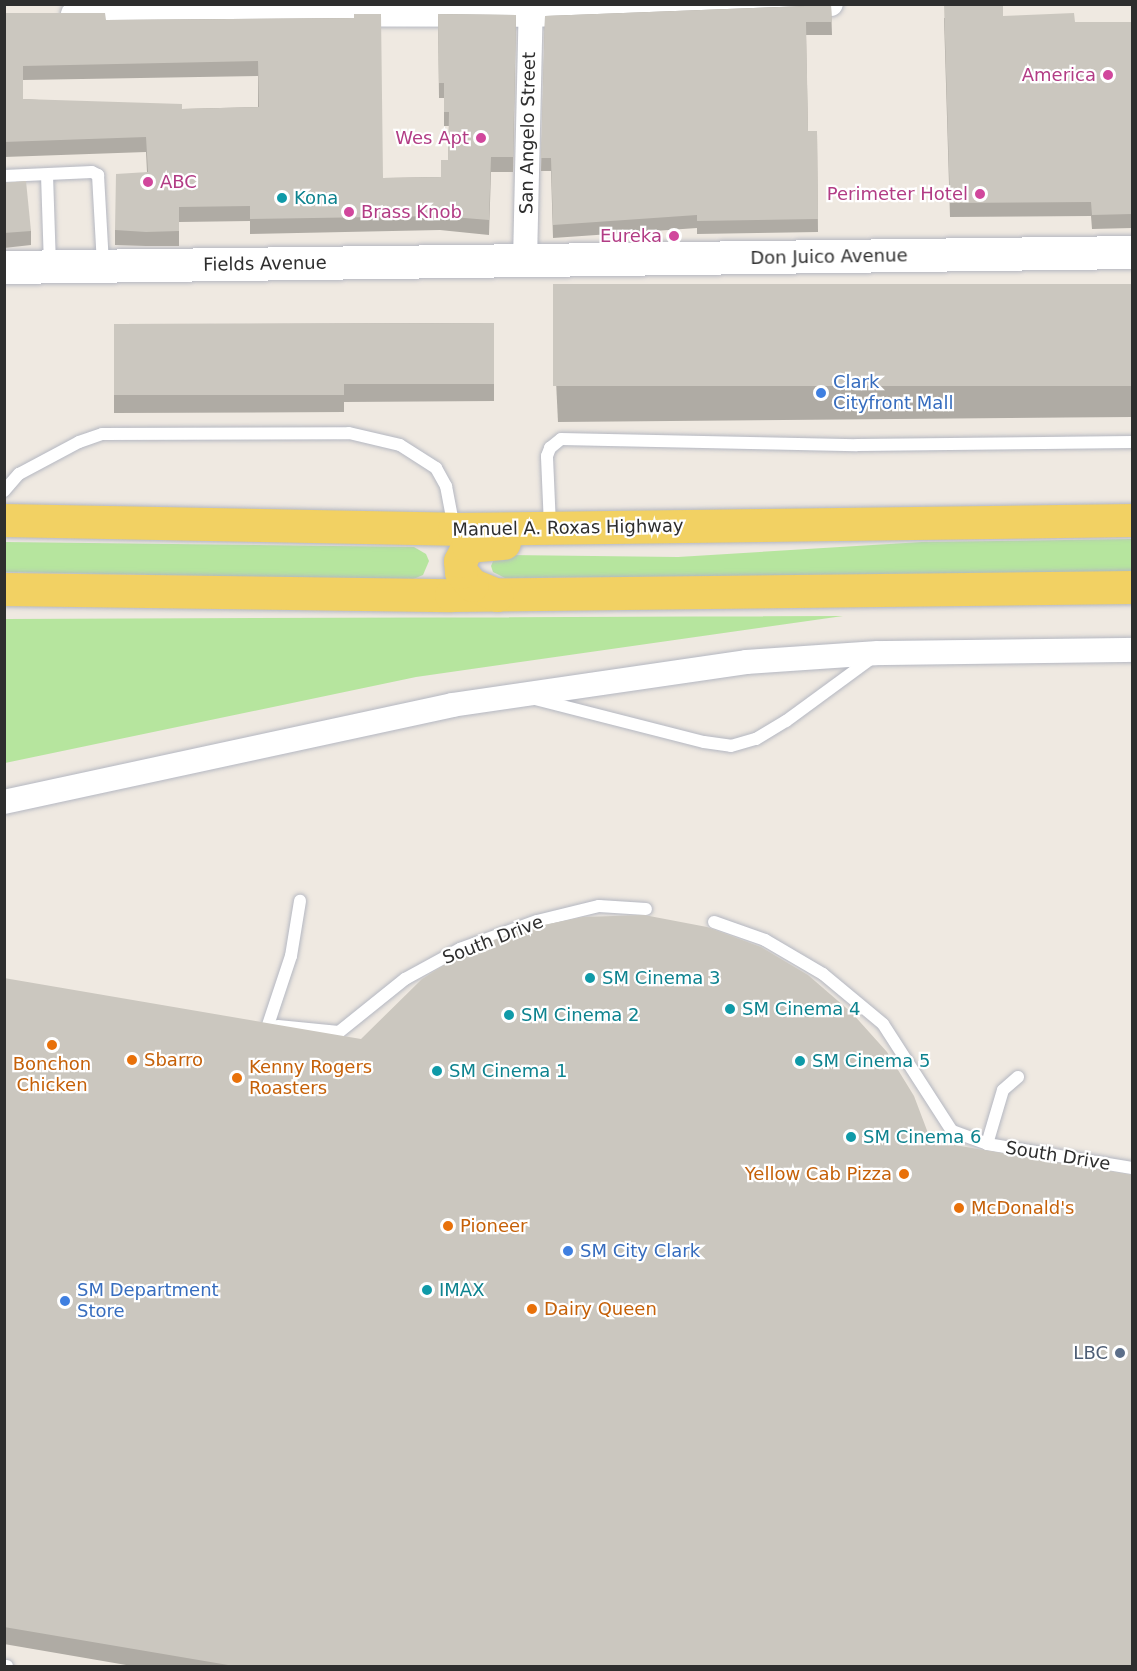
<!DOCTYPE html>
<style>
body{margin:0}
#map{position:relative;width:1137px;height:1671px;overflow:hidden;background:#efe9e1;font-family:"DejaVu Sans",sans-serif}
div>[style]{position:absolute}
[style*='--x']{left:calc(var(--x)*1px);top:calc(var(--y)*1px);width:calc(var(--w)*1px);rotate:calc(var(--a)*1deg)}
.green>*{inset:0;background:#b6e59e}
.roads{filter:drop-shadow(0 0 2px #b4b7c1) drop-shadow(0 0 2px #b4b7c1)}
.lane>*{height:12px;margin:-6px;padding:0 6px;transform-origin:6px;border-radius:6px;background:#fff}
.street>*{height:24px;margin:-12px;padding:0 12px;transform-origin:12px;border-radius:12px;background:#fff}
.secondary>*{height:33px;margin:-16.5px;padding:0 16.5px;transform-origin:16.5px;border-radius:16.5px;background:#fff}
.primary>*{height:33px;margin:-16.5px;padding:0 16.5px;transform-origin:16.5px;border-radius:16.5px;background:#f2d163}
.wall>*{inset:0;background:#afaba4}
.building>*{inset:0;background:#cbc7bf;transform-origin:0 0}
.dots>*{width:16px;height:16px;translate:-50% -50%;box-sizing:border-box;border:3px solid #fff;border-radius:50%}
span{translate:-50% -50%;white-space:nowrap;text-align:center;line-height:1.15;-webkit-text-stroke:4.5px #fff;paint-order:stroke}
.hotel-label{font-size:18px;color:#b23c85}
.right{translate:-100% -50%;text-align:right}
.left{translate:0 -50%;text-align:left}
.street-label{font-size:18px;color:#2e2e2e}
.culture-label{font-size:18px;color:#0d838f}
.shop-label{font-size:18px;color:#366cbe}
.food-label{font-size:18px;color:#c56008}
.service-label{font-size:18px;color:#4e5e75}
.frame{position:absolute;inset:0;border:6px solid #2e2e2e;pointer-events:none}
</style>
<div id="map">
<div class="green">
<i style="clip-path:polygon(1132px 539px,1132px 573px,505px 578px,493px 572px,491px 566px,494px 559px,508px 555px,678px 557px,922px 542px)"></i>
<i style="clip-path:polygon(5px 542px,414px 547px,426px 554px,429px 561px,423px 575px,411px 580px,5px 572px)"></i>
<i style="clip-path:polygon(843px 616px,416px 677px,5px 763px,5px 619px)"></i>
</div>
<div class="roads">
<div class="lane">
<i style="--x:47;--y:175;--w:89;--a:88.1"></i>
<i style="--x:4;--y:176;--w:88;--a:-2.6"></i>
<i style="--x:92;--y:172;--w:7;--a:27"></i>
<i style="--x:98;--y:175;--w:90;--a:86.8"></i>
<i style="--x:4;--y:491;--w:23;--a:-49"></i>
<i style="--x:19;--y:474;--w:68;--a:-28.1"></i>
<i style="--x:79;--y:442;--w:24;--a:-19"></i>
<i style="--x:102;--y:434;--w:247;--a:-0.2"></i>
<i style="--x:349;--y:433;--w:52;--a:13.2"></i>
<i style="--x:400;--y:445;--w:43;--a:32.6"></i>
<i style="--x:436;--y:468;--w:21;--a:61"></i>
<i style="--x:446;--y:486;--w:43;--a:79.2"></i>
<i style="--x:550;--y:526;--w:70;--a:-92.5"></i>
<i style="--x:547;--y:456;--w:9;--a:-69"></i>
<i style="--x:550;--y:448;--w:14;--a:-39"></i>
<i style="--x:561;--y:439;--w:296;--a:1.2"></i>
<i style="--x:857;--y:445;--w:275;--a:-0.6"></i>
<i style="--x:535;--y:699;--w:174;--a:14.3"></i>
<i style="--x:704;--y:742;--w:27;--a:8"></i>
<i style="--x:731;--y:746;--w:26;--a:-16"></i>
<i style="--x:756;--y:739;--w:35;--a:-31"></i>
<i style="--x:786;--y:721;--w:107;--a:-36.2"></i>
<i style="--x:714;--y:922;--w:54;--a:19.4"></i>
<i style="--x:765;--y:940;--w:67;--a:30.4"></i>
<i style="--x:823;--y:974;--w:78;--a:39.8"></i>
<i style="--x:883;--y:1024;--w:127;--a:57.2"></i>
<i style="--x:952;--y:1131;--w:37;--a:20"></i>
<i style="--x:987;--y:1144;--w:147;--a:9.4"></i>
<i style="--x:268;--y:1025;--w:73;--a:-71.6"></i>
<i style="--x:291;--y:956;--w:56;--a:-80.7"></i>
<i style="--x:278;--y:1026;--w:61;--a:5.6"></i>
<i style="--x:339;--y:1032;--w:85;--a:-38.8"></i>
<i style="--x:405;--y:979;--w:63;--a:-28.6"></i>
<i style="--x:460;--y:949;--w:82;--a:-20"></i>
<i style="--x:537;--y:921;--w:64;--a:-13.6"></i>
<i style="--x:599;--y:906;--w:47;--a:3.7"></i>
<i style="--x:987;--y:1144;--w:56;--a:-73.5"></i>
<i style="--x:1003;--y:1090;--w:20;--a:-41"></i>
<i style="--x:4;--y:1666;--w:3;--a:0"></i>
</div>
<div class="street">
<i style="--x:73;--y:14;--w:457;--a:0.1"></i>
<i style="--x:530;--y:15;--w:301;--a:-2.1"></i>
<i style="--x:525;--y:261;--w:257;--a:-88.7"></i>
<i style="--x:4;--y:802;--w:458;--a:-12.2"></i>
<i style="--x:452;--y:705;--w:297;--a:-8.3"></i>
<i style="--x:746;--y:662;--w:132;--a:-3.9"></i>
<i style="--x:878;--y:653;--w:254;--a:-0.7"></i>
</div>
<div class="secondary">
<i style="--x:4;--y:267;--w:1128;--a:-0.76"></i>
</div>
<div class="primary">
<i style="--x:4;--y:520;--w:450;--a:1.1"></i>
<i style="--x:454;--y:529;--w:678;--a:-0.76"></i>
<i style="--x:4;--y:589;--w:447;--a:0.8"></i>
<i style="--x:451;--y:595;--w:681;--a:-0.67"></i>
<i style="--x:497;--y:595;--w:27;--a:-158"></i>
<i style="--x:472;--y:585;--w:17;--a:-130"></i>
<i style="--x:461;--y:572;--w:11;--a:-95"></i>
<i style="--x:460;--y:561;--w:17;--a:-62"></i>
<i style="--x:468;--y:546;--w:36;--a:-5"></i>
</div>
</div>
<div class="wall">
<i style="clip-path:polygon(831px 5px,832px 35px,806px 35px,808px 131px,817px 131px,818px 232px,697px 234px,697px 228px,553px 238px,551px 171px,541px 171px,545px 16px)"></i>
<i style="clip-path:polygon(evenodd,4px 13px,106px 20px,354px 18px,383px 178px,441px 177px,448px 160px,449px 126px,444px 126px,444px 98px,439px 98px,438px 14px,516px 15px,513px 172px,491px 172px,489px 235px,440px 230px,250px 234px,250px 221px,179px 222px,179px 246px,146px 246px,115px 245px,115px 230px,147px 172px,146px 152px,4px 157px,4px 13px,258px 76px,258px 107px,182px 109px,23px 99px,23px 80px,258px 76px)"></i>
<i style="clip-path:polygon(1003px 16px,1075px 22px,1132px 22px,1132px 228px,1092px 229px,1091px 216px,950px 217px,944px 18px)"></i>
<i style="clip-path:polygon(4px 183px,31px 231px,31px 245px,4px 248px)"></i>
<i style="clip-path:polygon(1132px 284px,1132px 417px,558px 422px,553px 319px,553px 287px)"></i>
<i style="clip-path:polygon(494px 323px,494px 401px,344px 402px,344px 412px,114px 413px,114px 324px)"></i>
<i style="clip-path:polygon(4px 978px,1132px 1666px,132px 1666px,4px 1644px)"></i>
</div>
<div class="building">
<i style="clip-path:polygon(944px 4px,1003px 4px,1003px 16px,1074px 13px,1075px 22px,1132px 22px,1132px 214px,1092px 215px,1091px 202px,950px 203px)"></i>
<i style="clip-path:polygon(831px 5px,832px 22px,806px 22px,808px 131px,817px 131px,818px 219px,697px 221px,697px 215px,553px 225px,551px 158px,541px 158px,545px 16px)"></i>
<i style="clip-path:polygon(evenodd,4px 13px,105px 13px,106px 20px,354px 18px,354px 14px,381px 14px,383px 178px,441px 177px,441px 160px,448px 160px,449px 112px,444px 112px,444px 83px,439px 83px,438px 14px,516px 15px,513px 157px,491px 157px,489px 220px,440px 216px,250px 219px,250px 206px,179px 207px,179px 231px,146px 232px,115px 230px,116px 174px,148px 172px,146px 137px,4px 142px,4px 13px,258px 61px,259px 107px,182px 109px,182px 104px,23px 99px,23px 66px,258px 61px)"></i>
<i style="clip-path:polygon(26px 181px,31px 231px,4px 233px,4px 183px)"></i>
<i style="left:1132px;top:284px;width:102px;height:579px;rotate:90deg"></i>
<i style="clip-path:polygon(494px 323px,494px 384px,344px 384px,344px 395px,114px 395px,114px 324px)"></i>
<i style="clip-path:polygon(644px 915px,707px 927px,761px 947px,808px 975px,852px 1013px,887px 1052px,914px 1096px,931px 1141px,1132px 1175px,1132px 1666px,234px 1666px,4px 1627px,4px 978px,361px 1039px,422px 979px,468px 950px,519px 930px,583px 917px)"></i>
</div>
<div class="dots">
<i style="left:1108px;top:75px;background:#d1479c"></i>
<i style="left:481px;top:138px;background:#d1479c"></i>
<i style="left:148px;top:182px;background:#d1479c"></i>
<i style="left:980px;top:194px;background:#d1479c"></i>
<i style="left:282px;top:198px;background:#0f9aa8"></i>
<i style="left:349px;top:212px;background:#d1479c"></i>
<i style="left:674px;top:236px;background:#d1479c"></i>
<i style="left:821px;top:393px;background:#3f7fe0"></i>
<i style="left:590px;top:978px;background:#0f9aa8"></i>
<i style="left:730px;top:1009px;background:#0f9aa8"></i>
<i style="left:509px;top:1015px;background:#0f9aa8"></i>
<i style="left:52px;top:1045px;background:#e8710a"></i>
<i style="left:132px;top:1060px;background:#e8710a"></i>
<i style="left:800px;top:1061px;background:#0f9aa8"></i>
<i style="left:437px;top:1071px;background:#0f9aa8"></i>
<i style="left:237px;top:1078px;background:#e8710a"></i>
<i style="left:851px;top:1137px;background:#0f9aa8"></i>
<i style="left:904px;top:1174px;background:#e8710a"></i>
<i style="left:959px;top:1208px;background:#e8710a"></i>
<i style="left:448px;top:1226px;background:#e8710a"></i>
<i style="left:568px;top:1251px;background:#3f7fe0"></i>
<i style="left:427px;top:1290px;background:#0f9aa8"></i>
<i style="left:65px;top:1301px;background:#3f7fe0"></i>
<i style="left:532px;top:1309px;background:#e8710a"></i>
<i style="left:1120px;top:1353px;background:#5c6f8a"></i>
</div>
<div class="hotel-label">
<span class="right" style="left:1096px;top:75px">America</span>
<span class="right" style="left:469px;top:138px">Wes Apt</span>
<span class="left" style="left:160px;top:182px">ABC</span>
<span class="right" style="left:968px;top:194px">Perimeter Hotel</span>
<span class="left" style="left:361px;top:212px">Brass Knob</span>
<span class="right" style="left:662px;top:236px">Eureka</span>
</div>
<div class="street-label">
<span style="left:528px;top:133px;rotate:-89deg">San Angelo Street</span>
<span style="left:829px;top:257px;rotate:-1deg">Don Juico Avenue</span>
<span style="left:265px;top:264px;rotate:-1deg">Fields Avenue</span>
<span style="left:568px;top:528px;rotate:-1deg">Manuel A. Roxas Highway</span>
<span style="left:493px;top:940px;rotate:-21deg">South Drive</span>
<span style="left:1058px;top:1156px;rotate:9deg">South Drive</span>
</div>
<div class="culture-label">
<span class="left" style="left:294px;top:198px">Kona</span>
<span class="left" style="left:602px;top:978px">SM Cinema 3</span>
<span class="left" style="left:742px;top:1009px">SM Cinema 4</span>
<span class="left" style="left:521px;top:1015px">SM Cinema 2</span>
<span class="left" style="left:812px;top:1061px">SM Cinema 5</span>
<span class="left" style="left:449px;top:1071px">SM Cinema 1</span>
<span class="left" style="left:863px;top:1137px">SM Cinema 6</span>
<span class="left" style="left:439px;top:1290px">IMAX</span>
</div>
<div class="shop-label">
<span class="left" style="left:833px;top:393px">Clark<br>Cityfront Mall</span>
<span class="left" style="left:580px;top:1251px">SM City Clark</span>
<span class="left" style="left:77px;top:1301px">SM Department<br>Store</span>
</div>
<div class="food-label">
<span class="left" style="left:144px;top:1060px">Sbarro</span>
<span style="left:52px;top:1075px">Bonchon<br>Chicken</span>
<span class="left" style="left:249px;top:1078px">Kenny Rogers<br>Roasters</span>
<span class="right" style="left:892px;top:1174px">Yellow Cab Pizza</span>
<span class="left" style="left:971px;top:1208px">McDonald's</span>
<span class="left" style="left:460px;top:1226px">Pioneer</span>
<span class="left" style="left:544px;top:1309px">Dairy Queen</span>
</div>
<div class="service-label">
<span class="right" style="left:1108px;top:1353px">LBC</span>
</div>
<div class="frame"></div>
</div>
